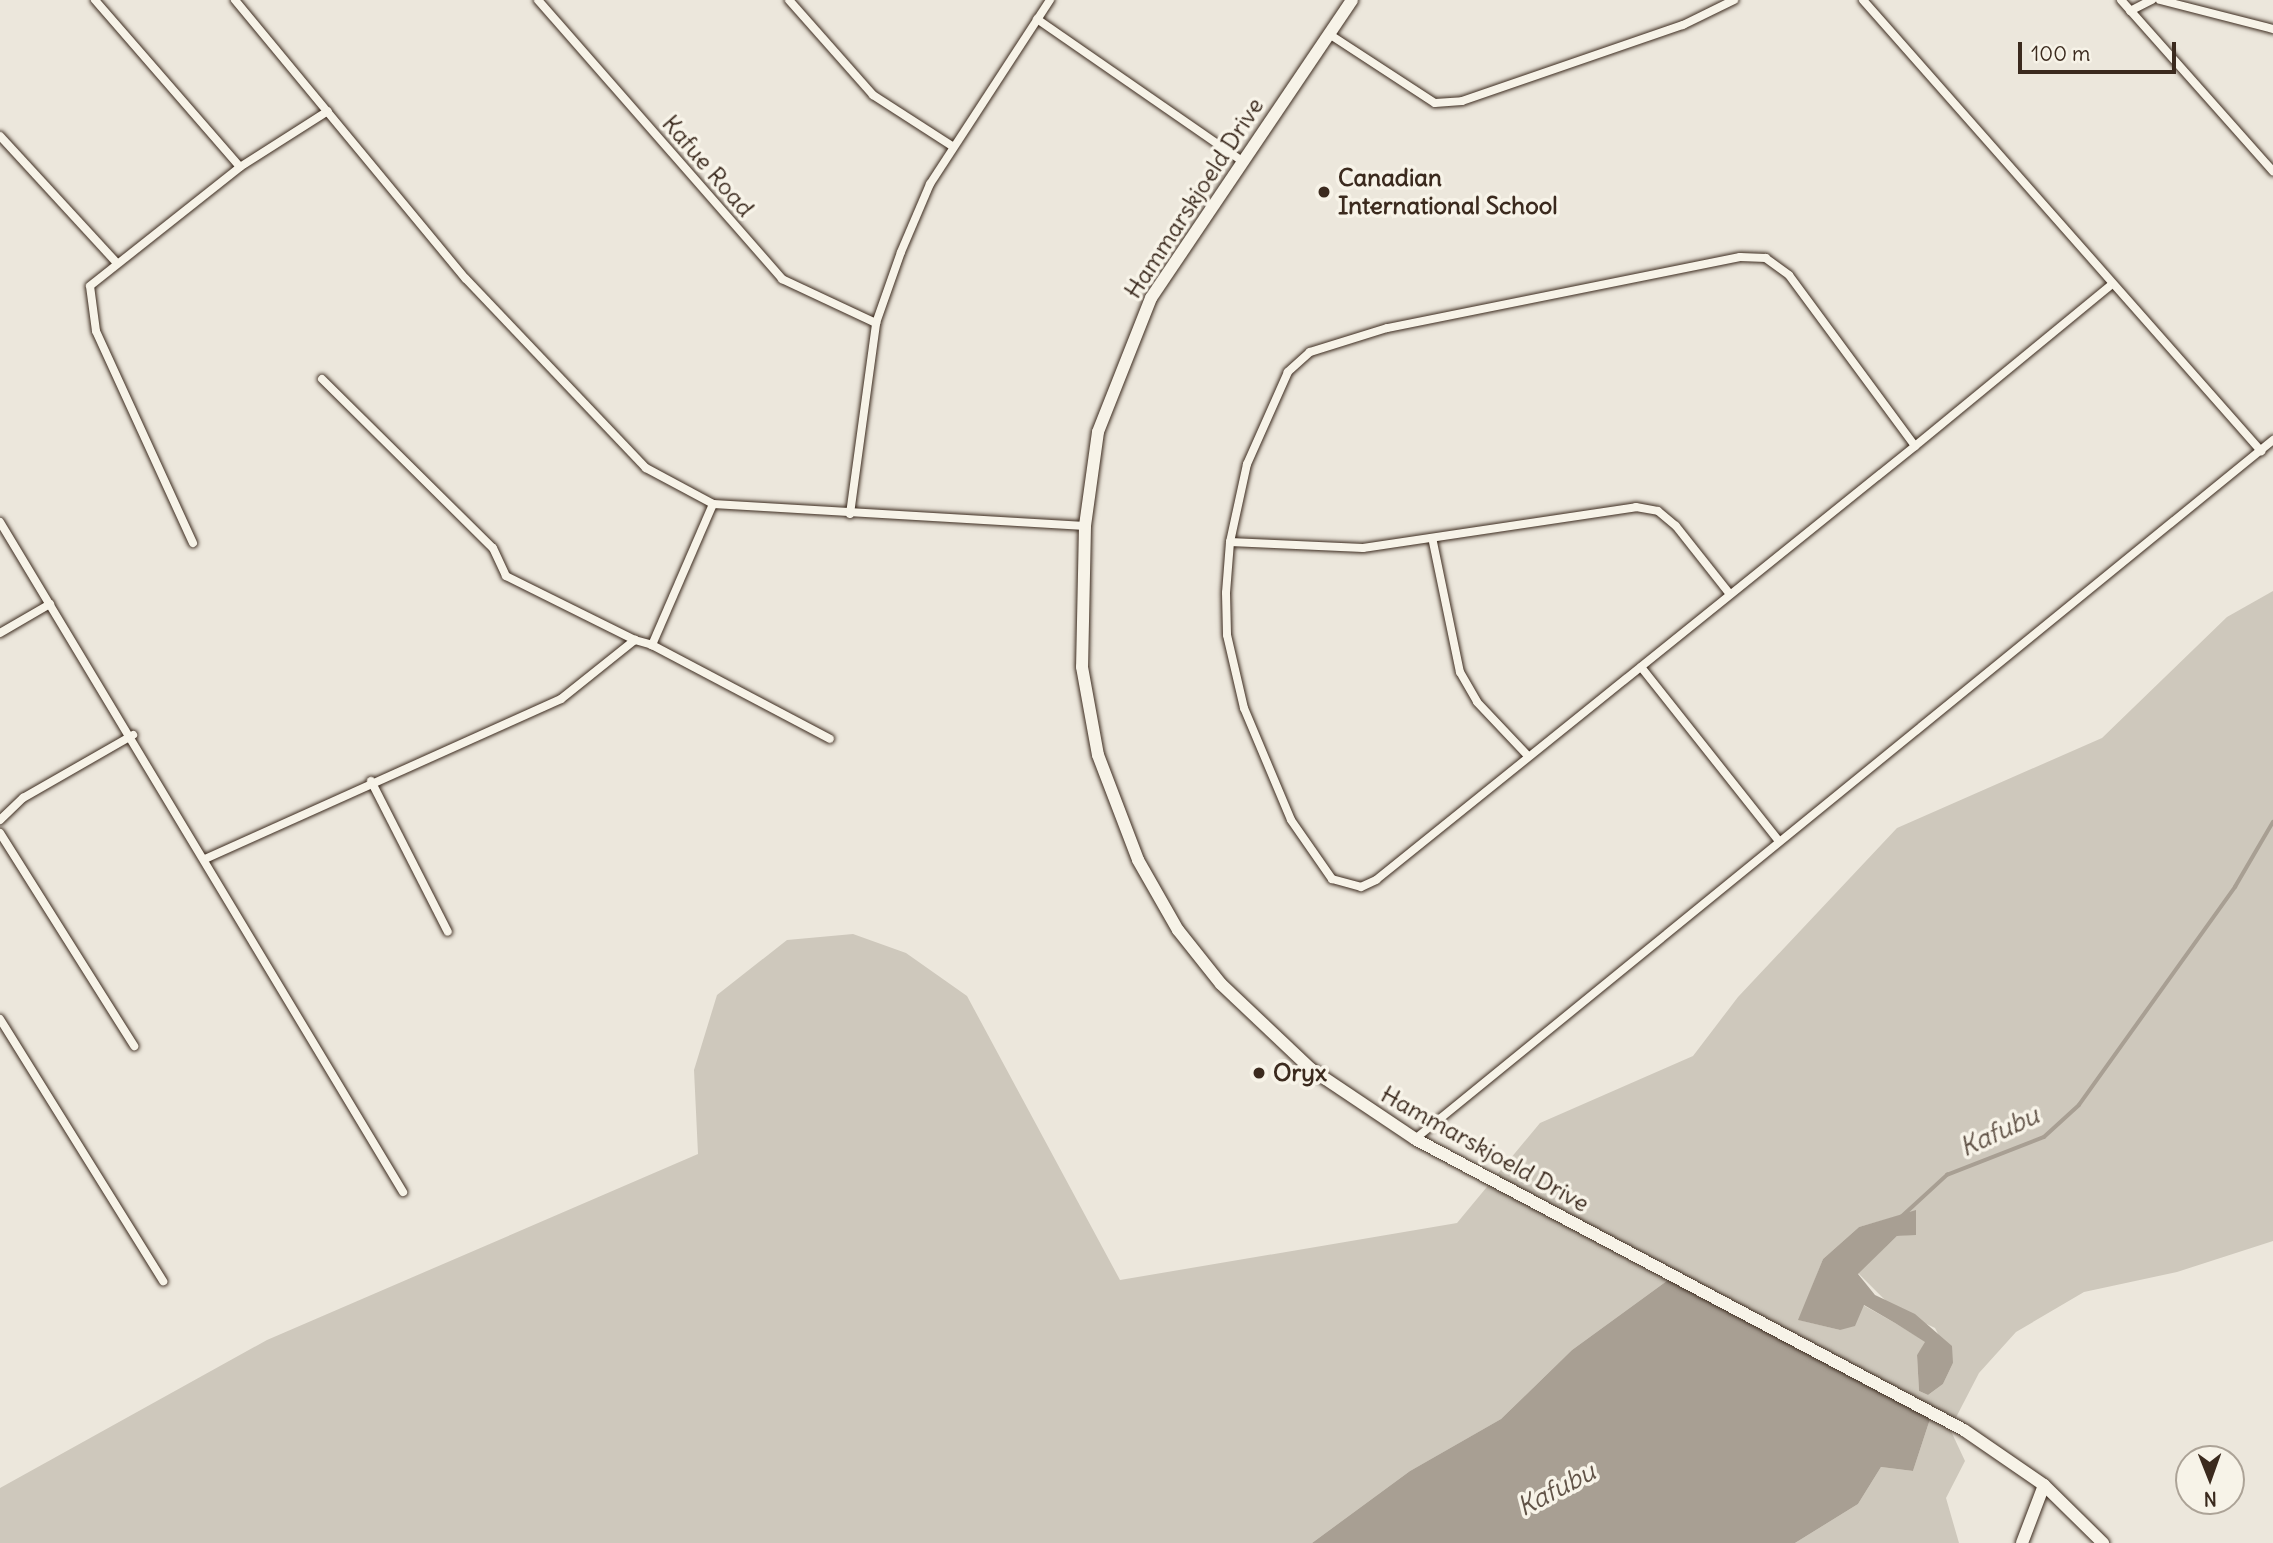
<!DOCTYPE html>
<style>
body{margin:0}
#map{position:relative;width:2273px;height:1543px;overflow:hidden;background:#ece7dc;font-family:Delius,sans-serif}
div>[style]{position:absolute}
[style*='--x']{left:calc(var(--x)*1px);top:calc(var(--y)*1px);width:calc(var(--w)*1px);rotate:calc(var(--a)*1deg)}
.green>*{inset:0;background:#cec8bc}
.water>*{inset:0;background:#a89f93}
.stream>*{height:3.5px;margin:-1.75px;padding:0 1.75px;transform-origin:1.75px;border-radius:1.75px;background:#a89f93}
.roads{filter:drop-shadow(0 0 2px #3b2a1e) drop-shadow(0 0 2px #3b2a1e)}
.street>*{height:8px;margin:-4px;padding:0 4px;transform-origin:4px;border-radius:4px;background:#f7f3e8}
.secondary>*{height:12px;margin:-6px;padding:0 6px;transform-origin:6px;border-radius:6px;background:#f7f3e8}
.dots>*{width:19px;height:19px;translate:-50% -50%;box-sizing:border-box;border:4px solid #f7f3e8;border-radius:50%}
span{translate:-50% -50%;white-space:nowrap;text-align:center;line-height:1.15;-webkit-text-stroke:7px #f7f3e8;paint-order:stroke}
.street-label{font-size:24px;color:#3b2a1e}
.poi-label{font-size:24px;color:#3b2a1e;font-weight:700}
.left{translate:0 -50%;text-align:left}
.water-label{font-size:26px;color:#615347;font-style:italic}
.north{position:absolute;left:2175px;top:1445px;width:70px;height:70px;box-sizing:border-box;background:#f7f3e8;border:2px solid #aca397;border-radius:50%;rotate:179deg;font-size:19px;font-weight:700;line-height:28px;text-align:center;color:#3b2a1e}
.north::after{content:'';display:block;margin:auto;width:24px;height:32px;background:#3b2a1e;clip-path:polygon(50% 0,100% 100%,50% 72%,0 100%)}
.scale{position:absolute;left:2018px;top:42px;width:158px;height:32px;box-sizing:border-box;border:4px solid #3b2a1e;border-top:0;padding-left:9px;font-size:21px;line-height:24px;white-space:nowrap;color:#3b2a1e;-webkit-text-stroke:5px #f7f3e8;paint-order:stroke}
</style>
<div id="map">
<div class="green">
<i style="clip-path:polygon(evenodd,2273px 591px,2273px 1241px,2177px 1272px,2084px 1292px,2016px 1332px,1979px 1373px,1950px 1429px,1965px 1461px,1946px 1498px,1959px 1543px,1795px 1543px,1858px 1504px,1881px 1467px,1913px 1471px,1932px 1413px,1675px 1275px,1572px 1350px,1501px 1419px,1410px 1471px,1312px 1543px,0 1543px,0 1488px,267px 1340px,698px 1154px,694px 1070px,717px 995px,787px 940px,853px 934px,906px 953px,967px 996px,1120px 1280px,1457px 1223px,1540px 1123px,1693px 1056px,1738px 997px,1897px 828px,2102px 738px,2227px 617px,2273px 591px,1916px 1211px,1916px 1234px,1897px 1236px,1858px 1273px,1893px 1308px,1935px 1328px,1953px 1363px,1943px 1384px,1928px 1395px,1919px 1391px,1917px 1355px,1926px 1342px,1895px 1323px,1863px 1305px,1840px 1330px,1799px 1320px,1823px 1259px,1859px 1227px,1916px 1211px)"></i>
</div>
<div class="water">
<i style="clip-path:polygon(1916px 1210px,1916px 1235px,1897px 1236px,1858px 1274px,1875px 1295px,1915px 1314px,1952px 1346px,1953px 1363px,1943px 1384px,1928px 1395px,1919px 1391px,1917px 1355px,1925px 1342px,1895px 1323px,1864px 1305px,1855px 1326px,1840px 1330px,1798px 1320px,1823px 1259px,1859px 1227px)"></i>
<i style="clip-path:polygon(1675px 1275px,1932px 1413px,1913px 1471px,1881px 1467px,1858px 1504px,1795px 1543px,1312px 1543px,1410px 1471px,1501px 1419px,1572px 1350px)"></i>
</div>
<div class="stream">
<i style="--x:1900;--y:1218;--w:64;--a:-42.5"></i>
<i style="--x:1947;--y:1175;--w:104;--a:-21.4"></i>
<i style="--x:2044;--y:1137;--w:47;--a:-42.4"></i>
<i style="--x:2079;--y:1105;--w:268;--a:-54.4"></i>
<i style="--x:2235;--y:887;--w:75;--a:-59.7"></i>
</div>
<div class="roads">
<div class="street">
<i style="--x:95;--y:0;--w:221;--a:49"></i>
<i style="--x:240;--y:167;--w:104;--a:-32.5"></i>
<i style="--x:235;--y:0;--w:362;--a:50.4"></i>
<i style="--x:466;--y:279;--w:261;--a:46.4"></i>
<i style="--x:646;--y:468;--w:76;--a:28.2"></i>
<i style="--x:713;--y:504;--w:373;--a:3.4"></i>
<i style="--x:538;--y:0;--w:371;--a:48.8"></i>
<i style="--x:782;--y:279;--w:104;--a:25.1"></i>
<i style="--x:789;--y:0;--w:127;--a:48.5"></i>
<i style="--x:873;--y:95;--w:94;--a:32.8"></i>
<i style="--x:1863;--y:0;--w:602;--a:48.57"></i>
<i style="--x:2121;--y:0;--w:229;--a:48.4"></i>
<i style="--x:2160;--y:0;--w:117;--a:14.4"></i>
<i style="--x:2130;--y:11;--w:25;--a:-27"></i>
<i style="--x:1037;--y:19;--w:249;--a:34.7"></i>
<i style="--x:1329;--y:34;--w:126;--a:33.1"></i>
<i style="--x:1435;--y:103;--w:27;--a:-4"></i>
<i style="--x:1462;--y:101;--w:234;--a:-19"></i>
<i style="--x:1683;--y:25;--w:57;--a:-26.1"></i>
<i style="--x:0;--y:136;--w:171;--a:47.4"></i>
<i style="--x:322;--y:379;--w:240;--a:44.7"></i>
<i style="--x:493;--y:548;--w:31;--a:65"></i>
<i style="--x:506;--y:576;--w:144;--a:26.4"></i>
<i style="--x:1915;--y:446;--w:212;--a:-126.4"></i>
<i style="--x:1789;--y:275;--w:29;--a:-144"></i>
<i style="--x:1766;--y:258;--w:26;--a:-178"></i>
<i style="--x:1740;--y:257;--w:360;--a:168.6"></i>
<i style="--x:1387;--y:328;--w:81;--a:162.7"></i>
<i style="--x:1310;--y:352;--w:30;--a:138"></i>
<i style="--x:1288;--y:372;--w:101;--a:114"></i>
<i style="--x:1247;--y:464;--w:80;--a:102.3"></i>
<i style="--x:1230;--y:542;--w:51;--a:94.5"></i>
<i style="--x:1226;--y:593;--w:42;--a:88.6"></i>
<i style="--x:1227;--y:635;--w:75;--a:76.9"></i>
<i style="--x:1244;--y:708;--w:121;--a:67.2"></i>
<i style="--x:1291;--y:820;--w:72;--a:55.2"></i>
<i style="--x:1332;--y:879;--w:30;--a:15"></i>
<i style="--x:1361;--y:887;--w:17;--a:-25"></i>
<i style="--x:1376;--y:880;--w:692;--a:-38.84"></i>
<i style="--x:1915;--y:446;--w:254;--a:-39.4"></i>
<i style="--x:713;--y:504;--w:154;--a:113.4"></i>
<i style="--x:652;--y:645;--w:201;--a:27.8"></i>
<i style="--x:850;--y:514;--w:193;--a:-82.2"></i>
<i style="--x:876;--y:323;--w:75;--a:-70.6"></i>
<i style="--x:901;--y:252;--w:74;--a:-66.9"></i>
<i style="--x:930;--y:184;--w:220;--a:-56.9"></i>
<i style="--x:0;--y:522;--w:782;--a:58.97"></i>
<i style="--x:1230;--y:542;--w:133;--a:2.6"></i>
<i style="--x:1363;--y:548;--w:276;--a:-8.5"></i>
<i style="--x:1636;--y:507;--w:22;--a:10"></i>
<i style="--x:1658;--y:511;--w:23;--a:40"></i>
<i style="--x:1676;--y:526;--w:85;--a:51.7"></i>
<i style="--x:1433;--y:542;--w:133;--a:78.3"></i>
<i style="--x:1460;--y:672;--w:34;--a:60"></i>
<i style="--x:1477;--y:702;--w:74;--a:46.6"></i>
<i style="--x:193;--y:543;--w:233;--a:-114.6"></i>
<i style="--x:96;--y:331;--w:45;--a:-97.6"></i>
<i style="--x:90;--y:286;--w:191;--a:-38.4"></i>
<i style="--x:0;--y:633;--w:58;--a:-30.1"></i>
<i style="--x:1641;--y:667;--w:221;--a:51.6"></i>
<i style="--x:371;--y:781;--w:169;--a:63"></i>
<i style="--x:0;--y:820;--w:32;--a:-44"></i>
<i style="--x:23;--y:798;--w:127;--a:-29.8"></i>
<i style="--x:0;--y:833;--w:252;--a:57.8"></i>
<i style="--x:205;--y:859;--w:390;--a:-24.2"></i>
<i style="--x:561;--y:699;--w:95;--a:-38.6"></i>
<i style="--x:635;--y:640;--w:18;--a:16"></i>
<i style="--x:0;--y:1019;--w:309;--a:58.1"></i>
<i style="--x:1415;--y:1139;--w:1107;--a:-39.17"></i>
</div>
<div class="secondary">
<i style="--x:1352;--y:0;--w:359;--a:124"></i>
<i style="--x:1151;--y:298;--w:144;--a:111.6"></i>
<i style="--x:1098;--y:432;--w:95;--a:97.9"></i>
<i style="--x:1085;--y:526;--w:141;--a:91.2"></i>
<i style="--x:1082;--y:667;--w:89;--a:79.7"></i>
<i style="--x:1098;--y:755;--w:112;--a:69.1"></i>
<i style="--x:1138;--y:860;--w:81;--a:60.3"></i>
<i style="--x:1178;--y:930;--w:69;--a:51.5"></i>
<i style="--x:1221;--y:984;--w:124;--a:43.4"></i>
<i style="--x:1311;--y:1069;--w:125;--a:33.9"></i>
<i style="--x:1415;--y:1139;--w:621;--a:27.93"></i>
<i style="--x:1964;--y:1430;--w:97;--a:34.5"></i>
<i style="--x:2044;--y:1485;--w:83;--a:44.5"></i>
<i style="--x:2022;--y:1543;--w:62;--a:-69.2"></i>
</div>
</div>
<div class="dots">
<i style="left:1324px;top:192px;background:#3b2a1e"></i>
<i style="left:1259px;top:1073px;background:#3b2a1e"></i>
</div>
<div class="street-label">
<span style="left:708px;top:166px;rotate:49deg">Kafue Road</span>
<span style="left:1194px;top:198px;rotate:-57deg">Hammarskjoeld Drive</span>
<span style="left:1485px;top:1149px;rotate:29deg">Hammarskjoeld Drive</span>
</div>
<div class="poi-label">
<span class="left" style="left:1338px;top:192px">Canadian<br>International School</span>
<span class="left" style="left:1273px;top:1073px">Oryx</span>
</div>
<div class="water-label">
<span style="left:1999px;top:1131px;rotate:-25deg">Kafubu</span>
<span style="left:1556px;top:1489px;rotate:-28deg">Kafubu</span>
</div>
<div class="north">N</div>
<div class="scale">100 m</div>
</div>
